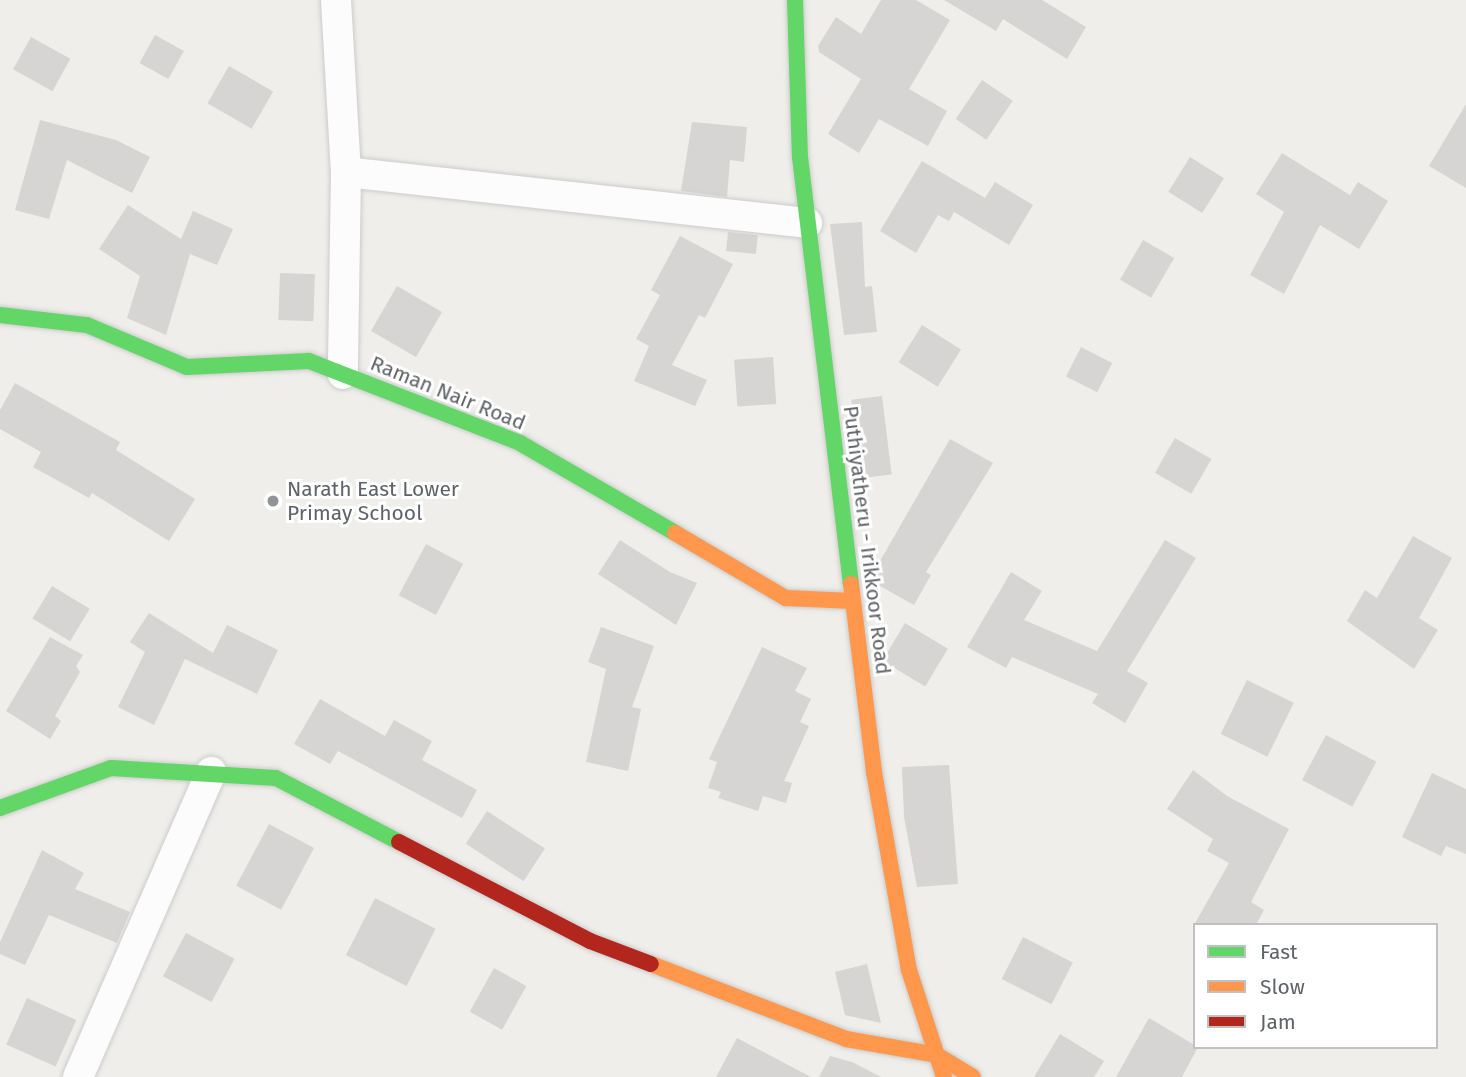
<!DOCTYPE html>
<style>
body{margin:0}
#map{position:relative;width:1466px;height:1077px;overflow:hidden;background:#efeeea;font-family:"Fira Sans",sans-serif}
div>[style]{position:absolute}
[style*='--x']{left:calc(var(--x)*1px);top:calc(var(--y)*1px);width:calc(var(--w)*1px);rotate:calc(var(--a)*1deg)}
.building>*{inset:0;background:#d6d5d3;transform-origin:0 0}
.roads{filter:drop-shadow(0 0 2px #cbcccc) drop-shadow(0 0 2px #cbcccc)}
.street>*{height:30px;margin:-15px;padding:0 15px;transform-origin:15px;border-radius:15px;background:#fdfcfc}
.fast>*{height:16px;margin:-8px;padding:0 8px;transform-origin:8px;border-radius:8px;background:#63d668}
.slow>*{height:16px;margin:-8px;padding:0 8px;transform-origin:8px;border-radius:8px;background:#ff974d}
.jam>*{height:16px;margin:-8px;padding:0 8px;transform-origin:8px;border-radius:8px;background:#b3261e}
.dots>*{width:19px;height:19px;translate:-50% -50%;box-sizing:border-box;border:4px solid #fff;border-radius:50%}
span{translate:-50% -50%;white-space:nowrap;text-align:center;line-height:1.15;-webkit-text-stroke:6px #fff;paint-order:stroke}
.street-label{font-size:21px;color:#5f6368}
.poi-label{font-size:21px;color:#5f6368}
.left{translate:0 -50%;text-align:left}
.legend{position:absolute;left:1193px;top:923px;width:245px;height:126px;box-sizing:border-box;background:#fff;border:2px solid #bfc1c3;margin:0;padding:9px 12px;list-style:none;font-size:21px;color:#5f6368}
.legend li{display:flex;align-items:center;gap:14px;height:35px}
.legend b{width:35px;border:2px solid #bfc1c3}
</style>
<div id="map">
<div class="building">
<i style="clip-path:polygon(881px 0,916px 0,950px 20px,909px 89px,947px 111px,928px 146px,879px 119px,859px 153px,828px 134px,861px 79px,819px 52px,818px 46px,836px 17px,861px 34px)"></i>
<i style="clip-path:polygon(944px 0,1042px 0,1086px 27px,1067px 59px,1003px 19px,996px 31px)"></i>
<i style="left:155px;top:35px;width:33px;height:32px;rotate:29deg"></i>
<i style="left:31px;top:37px;width:45px;height:37px;rotate:29deg"></i>
<i style="left:229px;top:66px;width:51px;height:43px;rotate:30deg"></i>
<i style="left:982px;top:80px;width:37px;height:47px;rotate:34deg"></i>
<i style="clip-path:polygon(1466px 104px,1466px 188px,1429px 166px)"></i>
<i style="clip-path:polygon(40px 120px,116px 140px,150px 157px,132px 193px,67px 160px,49px 219px,15px 210px)"></i>
<i style="clip-path:polygon(692px 122px,747px 127px,744px 162px,730px 160px,727px 197px,681px 191px)"></i>
<i style="clip-path:polygon(1282px 153px,1350px 195px,1358px 182px,1388px 201px,1359px 249px,1320px 225px,1284px 294px,1250px 275px,1284px 212px,1256px 194px)"></i>
<i style="left:1190px;top:157px;width:40px;height:41px;rotate:32deg"></i>
<i style="clip-path:polygon(922px 161px,985px 198px,995px 182px,1033px 205px,1009px 245px,954px 212px,949px 221px,938px 215px,916px 253px,880px 231px)"></i>
<i style="clip-path:polygon(128px 205px,181px 239px,193px 211px,233px 229px,217px 265px,190px 254px,166px 335px,127px 318px,140px 276px,99px 249px)"></i>
<i style="clip-path:polygon(862px 222px,865px 287px,872px 286px,877px 332px,844px 335px,830px 224px)"></i>
<i style="left:728px;top:232px;width:30px;height:19px;rotate:6deg"></i>
<i style="clip-path:polygon(680px 236px,733px 264px,705px 318px,699px 315px,672px 365px,707px 380px,695px 406px,634px 381px,649px 346px,636px 339px,660px 295px,651px 290px)"></i>
<i style="left:1143px;top:240px;width:36px;height:46px;rotate:30deg"></i>
<i style="left:280px;top:273px;width:35px;height:47px;rotate:2deg"></i>
<i style="left:397px;top:286px;width:52px;height:52px;rotate:30deg"></i>
<i style="left:922px;top:325px;width:46px;height:44px;rotate:32deg"></i>
<i style="left:1081px;top:347px;width:35px;height:33px;rotate:27deg"></i>
<i style="left:773px;top:357px;width:47px;height:39px;rotate:86deg"></i>
<i style="clip-path:polygon(15px 383px,120px 442px,116px 450px,195px 499px,169px 541px,92px 493px,89px 498px,33px 467px,41px 452px,0 429px,0 410px)"></i>
<i style="left:882px;top:396px;width:79px;height:31px;rotate:83deg"></i>
<i style="left:1175px;top:438px;width:42px;height:40px;rotate:30deg"></i>
<i style="clip-path:polygon(950px 439px,993px 463px,926px 572px,931px 575px,914px 605px,873px 582px,872px 575px)"></i>
<i style="clip-path:polygon(1413px 536px,1452px 558px,1419px 618px,1438px 630px,1414px 669px,1347px 621px,1365px 590px,1377px 598px)"></i>
<i style="clip-path:polygon(620px 540px,670px 572px,697px 583px,676px 625px,598px 574px)"></i>
<i style="clip-path:polygon(1165px 540px,1196px 558px,1127px 671px,1148px 683px,1125px 723px,1092px 703px,1098px 694px,1012px 657px,1006px 668px,967px 647px,1011px 572px,1042px 591px,1024px 620px,1097px 651px)"></i>
<i style="left:426px;top:544px;width:42px;height:58px;rotate:28deg"></i>
<i style="left:52px;top:586px;width:44px;height:38px;rotate:31deg"></i>
<i style="clip-path:polygon(149px 613px,213px 653px,227px 625px,278px 650px,257px 694px,185px 659px,154px 725px,118px 707px,145px 652px,130px 642px)"></i>
<i style="left:905px;top:623px;width:50px;height:44px;rotate:31deg"></i>
<i style="clip-path:polygon(601px 627px,654px 646px,632px 707px,641px 709px,628px 771px,586px 762px,606px 669px,588px 662px)"></i>
<i style="clip-path:polygon(50px 637px,83px 655px,76px 666px,80px 672px,55px 716px,61px 721px,50px 739px,6px 711px)"></i>
<i style="clip-path:polygon(762px 647px,807px 668px,795px 691px,811px 699px,800px 722px,809px 726px,784px 781px,792px 783px,786px 803px,763px 796px,758px 811px,718px 798px,721px 792px,708px 788px,717px 762px,709px 759px)"></i>
<i style="left:1247px;top:680px;width:52px;height:60px;rotate:26deg"></i>
<i style="clip-path:polygon(320px 699px,385px 736px,394px 720px,432px 741px,422px 760px,477px 790px,462px 818px,338px 751px,330px 764px,294px 744px)"></i>
<i style="left:1326px;top:735px;width:57px;height:51px;rotate:28deg"></i>
<i style="clip-path:polygon(949px 765px,958px 884px,917px 887px,904px 817px,902px 767px)"></i>
<i style="clip-path:polygon(1193px 770px,1227px 796px,1289px 829px,1251px 902px,1264px 910px,1256px 925px,1194px 925px,1229px 863px,1207px 851px,1213px 839px,1167px 809px)"></i>
<i style="clip-path:polygon(1432px 773px,1466px 789px,1466px 854px,1446px 846px,1441px 856px,1402px 837px)"></i>
<i style="left:487px;top:811px;width:69px;height:39px;rotate:33deg"></i>
<i style="left:269px;top:824px;width:51px;height:70px;rotate:28deg"></i>
<i style="clip-path:polygon(42px 850px,84px 873px,75px 889px,130px 912px,117px 943px,49px 915px,25px 965px,0 954px,0 942px)"></i>
<i style="left:375px;top:898px;width:68px;height:64px;rotate:27deg"></i>
<i style="left:186px;top:933px;width:55px;height:49px;rotate:28deg"></i>
<i style="left:1023px;top:937px;width:56px;height:47px;rotate:27deg"></i>
<i style="clip-path:polygon(867px 964px,881px 1023px,845px 1015px,835px 972px)"></i>
<i style="left:494px;top:968px;width:37px;height:50px;rotate:29deg"></i>
<i style="left:27px;top:998px;width:54px;height:51px;rotate:24deg"></i>
<i style="clip-path:polygon(1149px 1018px,1198px 1047px,1182px 1077px,1116px 1077px)"></i>
<i style="clip-path:polygon(1060px 1034px,1104px 1061px,1094px 1077px,1034px 1077px)"></i>
<i style="clip-path:polygon(737px 1038px,811px 1077px,716px 1077px)"></i>
<i style="clip-path:polygon(830px 1056px,852px 1062px,881px 1077px,819px 1077px)"></i>
</div>
<div class="roads">
<div class="street">
<i style="--x:336;--y:0;--w:172;--a:86.7"></i>
<i style="--x:346;--y:172;--w:202;--a:90.9"></i>
<i style="--x:346;--y:172;--w:464;--a:6.3"></i>
<i style="--x:78;--y:1077;--w:333;--a:-66.4"></i>
</div>
<div class="fast">
<i style="--x:795;--y:0;--w:157;--a:88.2"></i>
<i style="--x:800;--y:157;--w:430;--a:83.2"></i>
<i style="--x:0;--y:315;--w:88;--a:6.6"></i>
<i style="--x:87;--y:325;--w:108;--a:22.8"></i>
<i style="--x:187;--y:367;--w:122;--a:-2.8"></i>
<i style="--x:309;--y:361;--w:226;--a:21.2"></i>
<i style="--x:520;--y:443;--w:179;--a:30.1"></i>
<i style="--x:0;--y:808;--w:118;--a:-19.8"></i>
<i style="--x:111;--y:768;--w:165;--a:3.5"></i>
<i style="--x:276;--y:778;--w:139;--a:27.5"></i>
</div>
<div class="slow">
<i style="--x:675;--y:533;--w:129;--a:30.4"></i>
<i style="--x:786;--y:598;--w:67;--a:2.6"></i>
<i style="--x:851;--y:584;--w:189;--a:83"></i>
<i style="--x:874;--y:772;--w:201;--a:80"></i>
<i style="--x:909;--y:970;--w:113;--a:71.9"></i>
<i style="--x:651;--y:964;--w:209;--a:21"></i>
<i style="--x:846;--y:1039;--w:92;--a:10"></i>
<i style="--x:937;--y:1055;--w:42;--a:31.4"></i>
</div>
<div class="jam">
<i style="--x:399;--y:842;--w:215;--a:27.4"></i>
<i style="--x:590;--y:941;--w:65;--a:20.7"></i>
</div>
</div>
<div class="dots">
<i style="left:273px;top:501px;background:#919496"></i>
</div>
<div class="street-label">
<span style="left:448px;top:393px;rotate:22deg">Raman Nair Road</span>
<span style="left:867px;top:540px;rotate:83deg">Puthiyatheru - Irikkoor Road</span>
</div>
<div class="poi-label">
<span class="left" style="left:287px;top:501px">Narath East Lower<br>Primay School</span>
</div>
<ul class="legend">
<li><b style="height:9px;background:#63d668"></b>Fast</li>
<li><b style="height:9px;background:#ff974d"></b>Slow</li>
<li><b style="height:9px;background:#b3261e"></b>Jam</li>
</ul>
</div>
